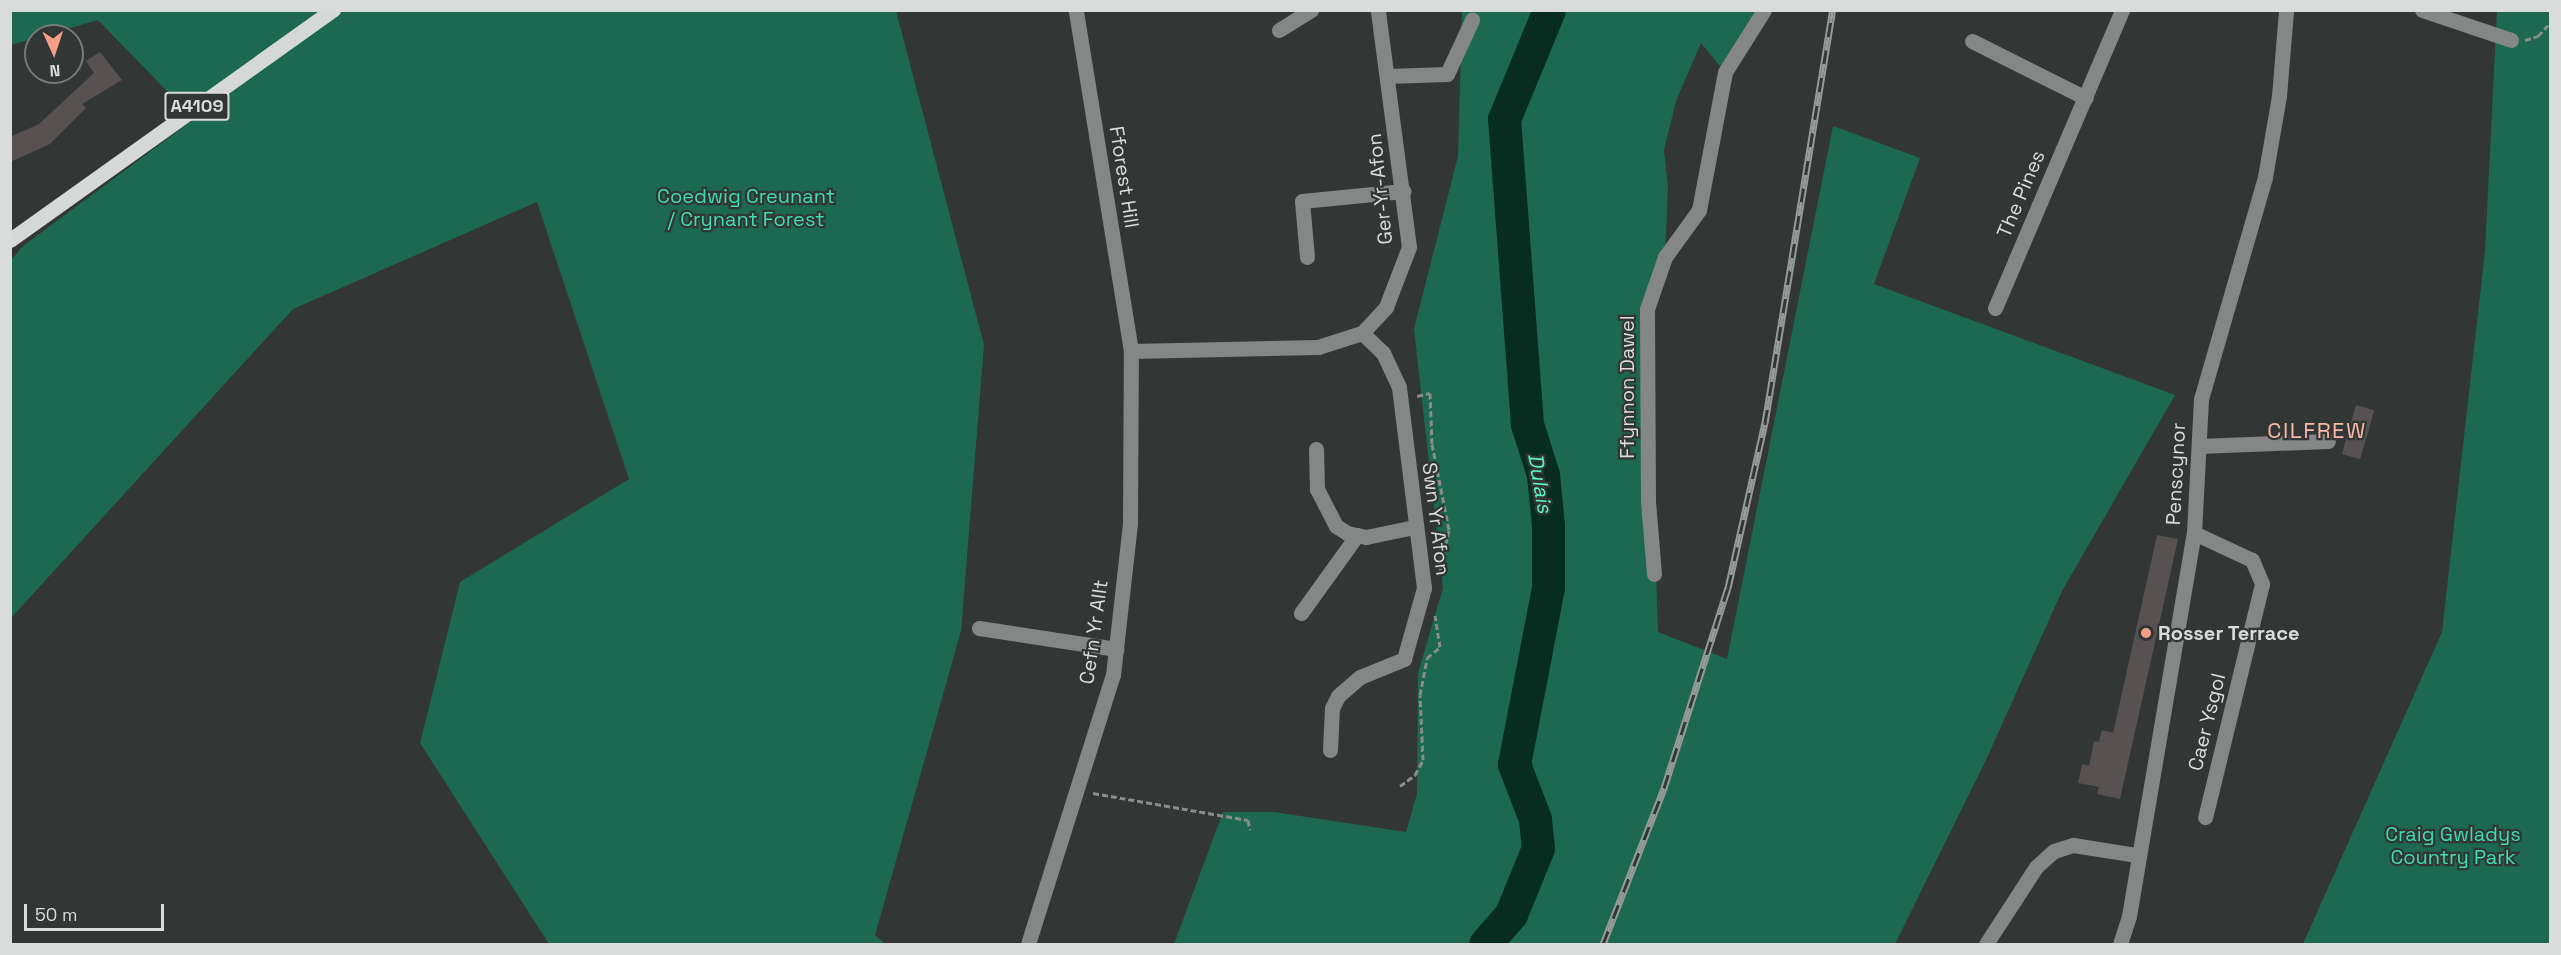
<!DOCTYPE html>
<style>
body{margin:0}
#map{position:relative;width:2561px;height:955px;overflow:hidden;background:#323735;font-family:"Space Grotesk",sans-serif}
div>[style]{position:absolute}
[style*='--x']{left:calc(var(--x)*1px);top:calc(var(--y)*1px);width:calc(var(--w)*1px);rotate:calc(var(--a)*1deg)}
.green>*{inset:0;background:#1c6851}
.river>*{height:33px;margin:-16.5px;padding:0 16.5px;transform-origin:16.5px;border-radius:16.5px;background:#072d21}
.building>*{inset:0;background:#575251;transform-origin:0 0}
.path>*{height:3px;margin-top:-1.5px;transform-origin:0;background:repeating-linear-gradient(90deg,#888c8a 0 6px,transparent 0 9px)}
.minor>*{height:15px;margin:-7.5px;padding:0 7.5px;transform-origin:7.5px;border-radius:7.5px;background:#858786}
.major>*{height:15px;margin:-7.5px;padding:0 7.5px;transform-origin:7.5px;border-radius:7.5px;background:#d4d9d7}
.rail>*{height:7px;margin-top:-3.5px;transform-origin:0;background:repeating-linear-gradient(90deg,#323735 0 14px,#969a98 0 28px);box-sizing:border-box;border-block:2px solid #969a98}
.dots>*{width:16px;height:16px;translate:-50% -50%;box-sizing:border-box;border:3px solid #323735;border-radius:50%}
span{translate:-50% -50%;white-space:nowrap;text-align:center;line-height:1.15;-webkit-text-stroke:4.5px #323735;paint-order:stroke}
.shield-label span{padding:2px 4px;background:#323735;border:2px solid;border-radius:4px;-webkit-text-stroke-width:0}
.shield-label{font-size:18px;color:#d9dcdb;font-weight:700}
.street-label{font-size:20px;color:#d9dcdb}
.park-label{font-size:20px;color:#3ddfaf}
.poi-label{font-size:20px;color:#d9dcdb;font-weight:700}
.left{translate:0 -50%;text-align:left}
.water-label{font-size:21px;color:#5bf5c4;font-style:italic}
.quarter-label{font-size:22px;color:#f9b7a6;letter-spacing:1.5px}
.frame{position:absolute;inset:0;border:12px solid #d9dcdb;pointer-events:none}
.north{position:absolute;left:24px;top:24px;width:60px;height:60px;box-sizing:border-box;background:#323735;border:2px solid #757977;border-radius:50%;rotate:177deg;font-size:16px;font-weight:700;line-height:24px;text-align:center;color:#d9dcdb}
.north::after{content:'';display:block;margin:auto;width:21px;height:27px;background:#f49e88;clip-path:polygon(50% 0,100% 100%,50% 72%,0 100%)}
.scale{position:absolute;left:24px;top:904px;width:140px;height:27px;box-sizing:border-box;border:3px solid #d9dcdb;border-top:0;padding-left:8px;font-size:18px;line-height:21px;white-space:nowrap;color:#d9dcdb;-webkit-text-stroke:4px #323735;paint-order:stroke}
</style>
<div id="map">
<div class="green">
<i style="clip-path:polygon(1760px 10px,1725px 72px,1701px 43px,1676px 101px,1664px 150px,1668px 188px,1665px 257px,1647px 309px,1658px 632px,1727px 659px,1833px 126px,1920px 158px,1874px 284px,2175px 395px,2062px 591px,1986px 760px,1895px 944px,1174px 944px,1223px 812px,1274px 812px,1406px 832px,1417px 794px,1418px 673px,1443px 588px,1414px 329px,1458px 156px,1462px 11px)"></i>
<i style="clip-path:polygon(11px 11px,896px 11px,984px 345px,961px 631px,875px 935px,885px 944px,549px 944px,420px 743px,460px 582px,629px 479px,537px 202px,293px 309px,11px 618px,11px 260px,23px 246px,194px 119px,98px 20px,11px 45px)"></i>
<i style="clip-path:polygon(2497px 11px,2550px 11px,2550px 944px,2303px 944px,2442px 632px,2485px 251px)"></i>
</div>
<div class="river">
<i style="--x:1485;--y:944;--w:40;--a:-49"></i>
<i style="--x:1511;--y:914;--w:71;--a:-67.8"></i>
<i style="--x:1538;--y:848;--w:29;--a:-96"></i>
<i style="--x:1535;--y:819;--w:59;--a:-110.9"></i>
<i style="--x:1514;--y:764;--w:180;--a:-79.1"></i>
<i style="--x:1548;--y:587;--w:62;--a:-90"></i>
<i style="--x:1548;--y:525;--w:50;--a:-95.7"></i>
<i style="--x:1543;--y:475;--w:53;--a:-107.4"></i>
<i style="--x:1527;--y:424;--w:306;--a:-94.3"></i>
<i style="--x:1504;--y:119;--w:118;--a:-67.6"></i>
</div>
<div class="building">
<i style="clip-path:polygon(100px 52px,122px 80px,82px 104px,86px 108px,50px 144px,10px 162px,10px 137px,39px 124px,94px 73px,86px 61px)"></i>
<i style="left:2356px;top:405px;width:19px;height:51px;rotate:16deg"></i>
<i style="clip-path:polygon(2157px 535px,2178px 539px,2120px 799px,2097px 794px,2099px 787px,2078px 783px,2082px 764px,2089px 766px,2094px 741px,2099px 742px,2102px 730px,2113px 733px)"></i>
</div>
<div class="path">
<i style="--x:2525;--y:40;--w:14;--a:-17"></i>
<i style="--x:2538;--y:36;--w:18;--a:-47"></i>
<i style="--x:1417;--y:396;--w:13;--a:-13"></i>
<i style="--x:1430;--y:393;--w:51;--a:87.8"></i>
<i style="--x:1432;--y:444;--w:88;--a:78.8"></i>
<i style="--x:1449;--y:530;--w:42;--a:102.4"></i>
<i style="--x:1400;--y:786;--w:19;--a:-36"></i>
<i style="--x:1415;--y:775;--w:17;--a:-62"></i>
<i style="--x:1423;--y:760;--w:65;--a:-92.6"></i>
<i style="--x:1420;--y:695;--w:38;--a:-79"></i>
<i style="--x:1427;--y:658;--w:17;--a:-40"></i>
<i style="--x:1440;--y:647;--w:32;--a:-99"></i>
<i style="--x:1093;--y:793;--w:157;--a:9.9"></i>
<i style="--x:1248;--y:820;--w:10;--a:79"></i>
</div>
<div class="minor">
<i style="--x:2422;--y:10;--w:94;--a:18.6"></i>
<i style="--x:1279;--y:30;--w:38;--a:-32"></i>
<i style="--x:1972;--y:41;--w:127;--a:26.6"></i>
<i style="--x:1387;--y:76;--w:60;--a:-1.9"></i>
<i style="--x:1447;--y:74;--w:60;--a:-65.2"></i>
<i style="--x:1307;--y:257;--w:56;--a:-95.1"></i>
<i style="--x:1302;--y:201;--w:102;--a:-5.6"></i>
<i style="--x:1995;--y:308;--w:324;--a:-66.9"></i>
<i style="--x:1131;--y:351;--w:187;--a:-1.2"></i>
<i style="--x:1318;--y:347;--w:46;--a:-17.7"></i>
<i style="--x:1362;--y:333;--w:35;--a:-47"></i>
<i style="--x:1386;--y:307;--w:64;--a:-69"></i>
<i style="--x:1409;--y:247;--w:239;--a:-97.5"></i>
<i style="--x:2199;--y:446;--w:129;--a:-2.2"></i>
<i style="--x:1316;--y:449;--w:40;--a:88.6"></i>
<i style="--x:1317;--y:489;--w:42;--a:62.8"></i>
<i style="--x:1336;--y:526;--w:13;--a:32"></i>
<i style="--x:1347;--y:533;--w:19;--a:12"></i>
<i style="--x:1366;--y:537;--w:49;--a:-11.8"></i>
<i style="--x:2194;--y:533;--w:64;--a:25"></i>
<i style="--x:2252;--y:560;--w:26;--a:67"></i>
<i style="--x:2262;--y:584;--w:240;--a:103.7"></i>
<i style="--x:1654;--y:574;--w:73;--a:-94.7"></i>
<i style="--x:1648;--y:501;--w:192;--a:-90.3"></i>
<i style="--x:1647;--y:309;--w:55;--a:-70.9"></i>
<i style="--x:1665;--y:257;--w:58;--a:-54.1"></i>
<i style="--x:1699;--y:210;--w:140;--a:-79.3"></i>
<i style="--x:1725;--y:72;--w:73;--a:-57.8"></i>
<i style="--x:1301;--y:613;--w:96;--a:-54.3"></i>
<i style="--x:979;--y:628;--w:139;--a:8.7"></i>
<i style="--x:1330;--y:750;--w:42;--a:-87.3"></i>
<i style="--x:1332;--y:708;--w:13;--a:-63"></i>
<i style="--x:1338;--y:696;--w:29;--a:-41"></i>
<i style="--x:1360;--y:677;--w:48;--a:-22.2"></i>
<i style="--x:1404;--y:659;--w:74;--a:-74.3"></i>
<i style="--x:1424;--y:588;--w:203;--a:-97.1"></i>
<i style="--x:1399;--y:387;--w:38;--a:-115"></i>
<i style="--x:1383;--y:353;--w:29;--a:-136"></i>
<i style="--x:1028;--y:944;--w:282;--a:-72.5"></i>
<i style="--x:1113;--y:675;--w:153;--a:-83.6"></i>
<i style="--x:1130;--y:523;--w:172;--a:-89.7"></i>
<i style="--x:1131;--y:351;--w:345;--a:-99.2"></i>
<i style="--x:1986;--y:944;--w:92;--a:-57"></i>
<i style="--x:2036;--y:867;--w:24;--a:-42"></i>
<i style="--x:2054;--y:851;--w:20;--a:-18"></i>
<i style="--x:2073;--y:845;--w:65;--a:8.9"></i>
<i style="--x:2120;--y:944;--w:29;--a:-72"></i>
<i style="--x:2129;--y:916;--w:388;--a:-80.4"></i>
<i style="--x:2194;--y:533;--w:134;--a:-87"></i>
<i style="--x:2201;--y:399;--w:231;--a:-73.9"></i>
<i style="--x:2265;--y:177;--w:82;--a:-80.2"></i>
<i style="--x:2279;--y:96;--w:86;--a:-85.3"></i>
</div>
<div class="major">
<i style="--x:10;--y:240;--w:397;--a:-35.5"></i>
</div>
<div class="rail">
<i style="--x:1603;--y:944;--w:168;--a:-68.6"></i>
<i style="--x:1664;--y:788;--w:210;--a:-72.3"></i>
<i style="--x:1728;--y:588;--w:169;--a:-77.4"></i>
<i style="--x:1765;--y:423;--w:419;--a:-80.7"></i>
</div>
<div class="dots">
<i style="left:2146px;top:633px;background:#f49e88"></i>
</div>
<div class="shield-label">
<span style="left:197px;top:106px">A4109</span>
</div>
<div class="street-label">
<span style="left:1124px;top:177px;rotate:81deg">Fforest Hill</span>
<span style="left:1380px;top:189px;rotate:-96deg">Ger-Yr-Afon</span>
<span style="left:2021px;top:194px;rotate:-67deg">The Pines</span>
<span style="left:1627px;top:387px;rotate:-90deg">Ffynnon Dawel</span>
<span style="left:2176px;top:474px;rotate:-87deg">Penscynor</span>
<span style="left:1436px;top:519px;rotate:83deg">Swn Yr Afon</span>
<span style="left:1094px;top:632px;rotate:-82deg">Cefn Yr Allt</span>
<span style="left:2207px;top:722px;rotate:-76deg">Caer Ysgol</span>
</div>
<div class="park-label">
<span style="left:746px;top:208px">Coedwig Creunant<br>/ Crynant Forest</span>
<span style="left:2453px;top:846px">Craig Gwladys<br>Country Park</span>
</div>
<div class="poi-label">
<span class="left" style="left:2158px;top:633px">Rosser Terrace</span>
</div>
<div class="water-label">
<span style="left:1540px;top:483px;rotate:80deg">Dulais</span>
</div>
<div class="quarter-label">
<span style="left:2317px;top:431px">CILFREW</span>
</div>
<div class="frame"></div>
<div class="north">N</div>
<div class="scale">50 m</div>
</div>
